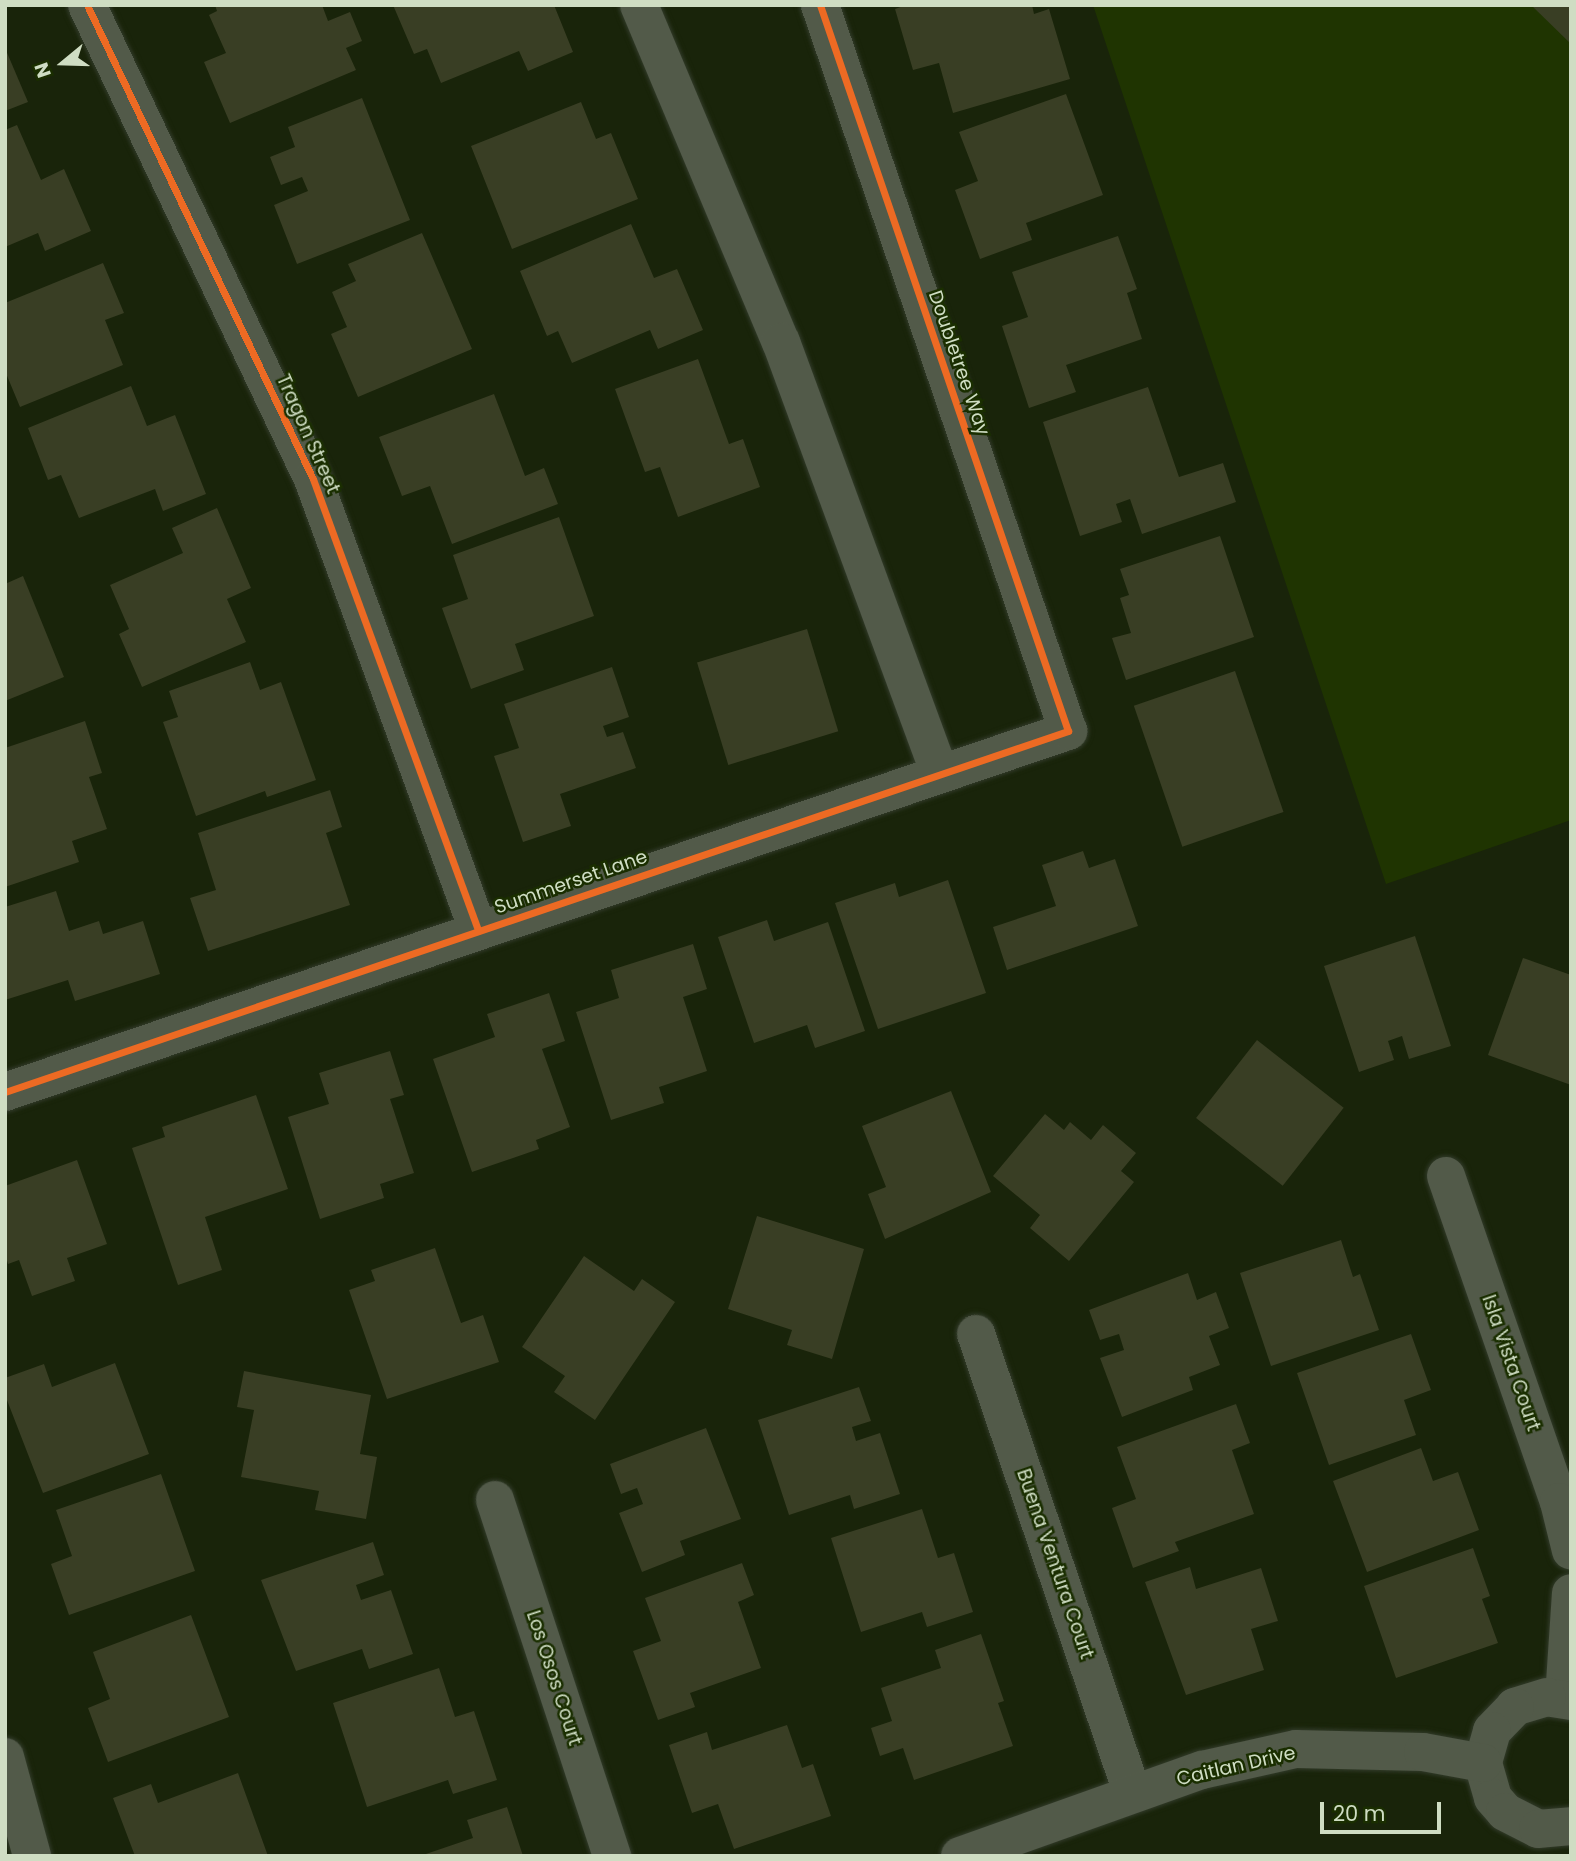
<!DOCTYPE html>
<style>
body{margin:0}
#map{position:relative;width:1576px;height:1861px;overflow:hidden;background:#19240a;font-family:Poppins,sans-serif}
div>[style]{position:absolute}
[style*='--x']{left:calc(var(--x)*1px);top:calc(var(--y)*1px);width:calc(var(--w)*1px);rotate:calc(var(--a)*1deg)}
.built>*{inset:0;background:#1f3401}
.building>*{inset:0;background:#393e24;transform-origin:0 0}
.roads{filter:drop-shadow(0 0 2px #323b2a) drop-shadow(0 0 2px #323b2a)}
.minor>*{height:38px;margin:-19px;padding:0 19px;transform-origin:19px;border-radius:19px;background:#525a49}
.cycleway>*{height:7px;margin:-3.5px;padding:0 3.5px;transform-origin:3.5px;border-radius:3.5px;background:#ed6a23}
span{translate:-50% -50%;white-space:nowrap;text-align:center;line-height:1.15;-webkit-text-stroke:5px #1a2e00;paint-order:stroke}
.street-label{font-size:19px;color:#cfddc3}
.frame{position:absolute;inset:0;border:7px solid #cfddc3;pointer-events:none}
.north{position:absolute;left:28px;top:28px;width:70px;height:70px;-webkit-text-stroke:5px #1a2e00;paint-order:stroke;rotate:251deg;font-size:19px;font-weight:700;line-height:28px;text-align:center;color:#cfddc3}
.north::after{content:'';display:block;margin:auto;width:24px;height:32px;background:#cfddc3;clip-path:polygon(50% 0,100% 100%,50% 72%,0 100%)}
.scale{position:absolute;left:1320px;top:1802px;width:121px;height:32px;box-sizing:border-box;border:4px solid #cfddc3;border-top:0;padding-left:9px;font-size:21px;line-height:24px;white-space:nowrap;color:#cfddc3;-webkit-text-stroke:5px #1a2e00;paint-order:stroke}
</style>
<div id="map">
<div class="built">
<i style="clip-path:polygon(1093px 5px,1571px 5px,1571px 820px,1386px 884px)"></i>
</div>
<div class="building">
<i style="clip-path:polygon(215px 5px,322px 5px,328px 21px,350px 12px,362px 41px,346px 48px,356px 70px,230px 123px,204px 62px,226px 53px,209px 15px,217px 11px)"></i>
<i style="clip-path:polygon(393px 5px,554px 5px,573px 52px,528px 71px,519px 51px,441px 83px,427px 49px,414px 54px)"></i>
<i style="clip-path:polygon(906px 5px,1032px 5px,1034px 14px,1049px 9px,1070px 79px,953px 113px,939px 63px,913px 70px,895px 9px)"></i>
<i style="clip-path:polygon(1531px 5px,1571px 5px,1571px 44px)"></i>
<i style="clip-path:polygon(5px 48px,28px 102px,5px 111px)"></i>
<i style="clip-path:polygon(1066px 94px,1103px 195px,1026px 223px,1032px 240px,980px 259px,955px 190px,978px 181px,959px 132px)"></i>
<i style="clip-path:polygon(362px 98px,410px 220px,297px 264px,274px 205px,308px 191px,302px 177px,281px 185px,270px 157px,295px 147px,288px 127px)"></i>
<i style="clip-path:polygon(581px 102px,596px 139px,611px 133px,638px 199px,512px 249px,471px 146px)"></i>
<i style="clip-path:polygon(17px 125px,41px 180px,64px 169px,91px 231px,45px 251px,38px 233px,5px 247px,5px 130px)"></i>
<i style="clip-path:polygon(631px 224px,654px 278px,677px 269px,703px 330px,658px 349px,650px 330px,572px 363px,558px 331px,547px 336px,520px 271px)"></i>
<i style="clip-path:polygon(422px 233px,472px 349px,358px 397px,331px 334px,347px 327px,332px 292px,356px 281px,348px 264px)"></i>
<i style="clip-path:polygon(1118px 236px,1137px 289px,1127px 293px,1142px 339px,1066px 365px,1076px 392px,1029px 408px,1002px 326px,1028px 317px,1012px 272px)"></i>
<i style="clip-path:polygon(103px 263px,124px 313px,105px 320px,123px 365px,20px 407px,5px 371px,5px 303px)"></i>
<i style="clip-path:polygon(698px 359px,729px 444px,743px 439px,760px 487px,678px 517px,660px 467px,645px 472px,615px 389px)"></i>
<i style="clip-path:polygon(131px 386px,147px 426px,175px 415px,206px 494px,163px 511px,155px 489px,79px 518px,61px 475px,48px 480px,28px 428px)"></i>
<i style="clip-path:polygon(1148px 387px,1179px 477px,1223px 463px,1236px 502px,1142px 534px,1130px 499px,1116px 504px,1122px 522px,1080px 536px,1043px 422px)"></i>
<i style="clip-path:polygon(494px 394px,525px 476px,544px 468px,558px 504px,452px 544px,430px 486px,402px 496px,379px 437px)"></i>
<i style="clip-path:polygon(217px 508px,251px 588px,227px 599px,246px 642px,142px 687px,119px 634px,129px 629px,110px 585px,183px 553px,172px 528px)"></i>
<i style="clip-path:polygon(559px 517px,594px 616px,515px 644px,524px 670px,471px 689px,442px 608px,468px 599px,453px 555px)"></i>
<i style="clip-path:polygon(1220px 536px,1254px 637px,1126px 680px,1112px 638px,1131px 633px,1120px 598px,1129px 595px,1120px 569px)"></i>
<i style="clip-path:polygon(23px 576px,64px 677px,5px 701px,5px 584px)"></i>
<i style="left:807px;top:629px;width:107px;height:115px;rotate:73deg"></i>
<i style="clip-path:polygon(250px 662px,260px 690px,281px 682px,316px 780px,267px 797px,265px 791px,196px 816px,163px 722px,178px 717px,169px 691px)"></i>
<i style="clip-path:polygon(612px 667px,629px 717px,603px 726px,607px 737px,623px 732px,636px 768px,560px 794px,571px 826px,523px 842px,494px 756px,519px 748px,504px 704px)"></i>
<i style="left:1235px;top:671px;width:149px;height:107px;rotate:71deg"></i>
<i style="clip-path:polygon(85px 721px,102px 773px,89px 777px,107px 829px,72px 841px,79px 862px,5px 887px,5px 748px)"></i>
<i style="clip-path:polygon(330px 790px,342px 827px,326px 833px,350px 905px,208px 951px,190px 898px,216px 890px,198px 833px)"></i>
<i style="clip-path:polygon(1083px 851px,1089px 868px,1115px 859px,1138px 926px,1007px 970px,993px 927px,1056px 906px,1042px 865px)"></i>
<i style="clip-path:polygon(948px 880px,986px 993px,878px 1029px,835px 903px,895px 883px,899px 897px)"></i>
<i style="clip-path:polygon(56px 891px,69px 931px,99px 921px,103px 934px,143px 921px,160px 974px,75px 1001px,68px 980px,5px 1000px,5px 907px)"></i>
<i style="clip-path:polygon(767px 920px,774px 941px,828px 922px,865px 1031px,815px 1048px,807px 1025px,754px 1043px,718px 937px)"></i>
<i style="clip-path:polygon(1415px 936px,1451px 1046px,1409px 1059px,1402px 1036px,1388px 1041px,1394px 1060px,1359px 1072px,1324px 966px)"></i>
<i style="clip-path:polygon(693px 944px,707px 989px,683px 997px,707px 1071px,659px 1087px,664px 1103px,611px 1120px,576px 1012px,619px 998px,611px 970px)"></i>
<i style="clip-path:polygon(1523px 958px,1571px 975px,1571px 1085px,1488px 1055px)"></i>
<i style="clip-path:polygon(549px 993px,565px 1041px,542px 1049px,570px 1127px,536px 1140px,539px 1149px,472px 1172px,433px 1059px,495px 1037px,487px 1014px)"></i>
<i style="left:1257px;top:1040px;width:110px;height:99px;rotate:38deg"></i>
<i style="clip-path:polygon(390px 1051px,404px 1095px,390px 1099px,414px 1173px,380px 1184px,384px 1198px,320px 1219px,288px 1117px,329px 1104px,319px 1073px)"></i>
<i style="clip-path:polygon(951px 1091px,991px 1192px,885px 1239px,868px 1194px,886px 1187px,862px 1126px)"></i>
<i style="clip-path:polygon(256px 1095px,288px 1189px,205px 1217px,222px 1270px,178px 1285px,132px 1148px,165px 1137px,162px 1127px)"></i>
<i style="clip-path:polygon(1045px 1114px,1064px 1130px,1070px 1122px,1091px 1140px,1103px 1125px,1136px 1153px,1121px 1171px,1134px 1182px,1069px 1261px,1030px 1228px,1040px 1215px,993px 1176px)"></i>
<i style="clip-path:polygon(77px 1160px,107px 1244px,67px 1258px,75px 1281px,32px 1296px,19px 1260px,8px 1264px,5px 1254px,5px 1186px)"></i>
<i style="clip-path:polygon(757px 1216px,864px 1249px,832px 1359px,787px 1345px,792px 1330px,728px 1309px)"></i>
<i style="clip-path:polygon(1341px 1240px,1353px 1277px,1360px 1274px,1379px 1330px,1271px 1366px,1240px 1273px)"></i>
<i style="clip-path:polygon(435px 1248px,461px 1323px,483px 1315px,499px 1362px,387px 1399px,349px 1290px,375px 1281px,371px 1270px)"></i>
<i style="clip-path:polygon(584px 1256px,634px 1291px,642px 1279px,675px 1302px,595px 1420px,554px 1392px,565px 1376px,522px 1347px)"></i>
<i style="clip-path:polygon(1188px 1273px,1197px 1300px,1216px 1292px,1229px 1328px,1209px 1336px,1220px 1365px,1189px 1377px,1193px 1390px,1122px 1417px,1100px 1358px,1124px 1350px,1119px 1334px,1100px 1340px,1089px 1310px)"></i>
<i style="clip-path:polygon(1411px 1334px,1431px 1390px,1404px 1400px,1416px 1435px,1329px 1465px,1297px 1373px)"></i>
<i style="clip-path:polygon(115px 1363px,149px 1454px,43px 1493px,5px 1395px,5px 1378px,44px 1364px,52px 1387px)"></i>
<i style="clip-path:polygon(244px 1371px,371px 1395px,360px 1454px,377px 1457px,366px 1519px,315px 1510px,319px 1491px,241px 1477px,254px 1410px,237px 1407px)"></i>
<i style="clip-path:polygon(859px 1387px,871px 1421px,852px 1427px,856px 1441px,880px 1433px,900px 1494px,854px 1509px,850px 1495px,789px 1515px,758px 1420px)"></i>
<i style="clip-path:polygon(1236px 1404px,1250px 1443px,1232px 1450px,1254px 1514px,1175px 1542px,1179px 1551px,1133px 1568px,1112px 1508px,1136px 1499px,1117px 1447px)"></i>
<i style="clip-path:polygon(706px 1428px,741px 1519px,680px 1541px,685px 1555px,642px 1572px,619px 1513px,643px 1504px,637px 1488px,621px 1494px,610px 1464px)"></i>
<i style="clip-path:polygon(1421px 1448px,1433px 1481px,1458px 1472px,1479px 1530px,1367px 1572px,1333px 1481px)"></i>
<i style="clip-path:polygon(161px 1474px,195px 1571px,69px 1615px,51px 1564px,72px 1556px,56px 1510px)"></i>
<i style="clip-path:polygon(922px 1509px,938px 1558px,954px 1553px,973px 1612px,927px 1627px,922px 1612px,861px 1632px,831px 1538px)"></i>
<i style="clip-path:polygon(373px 1542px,384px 1575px,356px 1585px,361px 1600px,391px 1590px,413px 1654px,369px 1669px,362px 1649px,296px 1671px,261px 1580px)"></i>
<i style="clip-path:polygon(1473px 1548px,1490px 1596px,1482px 1599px,1498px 1643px,1396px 1678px,1364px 1586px)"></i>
<i style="clip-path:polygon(742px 1563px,754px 1595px,738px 1602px,761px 1668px,690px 1693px,695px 1707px,658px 1720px,633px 1651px,661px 1641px,645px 1598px)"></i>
<i style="clip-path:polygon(1190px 1567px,1196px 1589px,1261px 1568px,1278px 1621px,1251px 1629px,1264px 1670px,1186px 1695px,1145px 1582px)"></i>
<i style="clip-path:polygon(191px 1615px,229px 1717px,108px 1762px,88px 1708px,110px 1699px,93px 1652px)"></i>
<i style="clip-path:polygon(981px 1634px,1004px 1701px,998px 1703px,1013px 1746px,914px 1780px,903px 1748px,880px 1756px,871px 1728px,892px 1721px,881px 1688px,941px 1668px,935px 1650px)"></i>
<i style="clip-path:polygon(439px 1668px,455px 1717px,474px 1711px,497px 1780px,453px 1794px,448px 1780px,367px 1807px,333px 1703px)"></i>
<i style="clip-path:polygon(787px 1725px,802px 1768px,813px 1764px,831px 1816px,734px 1849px,718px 1804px,692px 1813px,669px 1745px,707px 1732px,712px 1750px)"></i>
<i style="clip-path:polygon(238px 1773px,268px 1856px,135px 1856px,113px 1798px,151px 1784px,158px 1803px)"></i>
<i style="clip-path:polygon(507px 1807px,523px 1856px,420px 1856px,473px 1838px,467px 1820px)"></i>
</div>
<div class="roads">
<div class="minor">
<i style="--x:87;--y:5;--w:525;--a:64.51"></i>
<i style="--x:313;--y:479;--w:481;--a:69.9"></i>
<i style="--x:639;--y:5;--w:366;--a:67.2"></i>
<i style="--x:781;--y:342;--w:460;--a:69.8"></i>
<i style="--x:5;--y:1092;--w:1123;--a:-18.76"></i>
<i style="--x:1068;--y:731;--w:767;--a:-108.86"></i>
<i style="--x:1446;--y:1176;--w:345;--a:70.9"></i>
<i style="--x:1559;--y:1502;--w:50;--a:76.2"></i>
<i style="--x:976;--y:1334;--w:486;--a:71.2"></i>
<i style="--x:495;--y:1500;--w:375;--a:71.8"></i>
<i style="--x:1564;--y:1698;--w:105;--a:-86.2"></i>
<i style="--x:1571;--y:1701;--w:24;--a:-171"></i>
<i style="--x:1547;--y:1697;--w:34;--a:163"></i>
<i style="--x:1515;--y:1707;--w:33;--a:134"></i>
<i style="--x:1492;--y:1731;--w:33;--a:106"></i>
<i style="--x:1483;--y:1763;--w:36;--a:74"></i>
<i style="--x:1493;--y:1798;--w:18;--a:49"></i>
<i style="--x:1505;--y:1812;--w:37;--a:27"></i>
<i style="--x:1538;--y:1829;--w:33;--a:-5"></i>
<i style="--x:5;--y:1757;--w:103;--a:74.7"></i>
<i style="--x:960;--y:1856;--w:257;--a:-19.6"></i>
<i style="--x:1202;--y:1770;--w:96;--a:-12.6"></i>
<i style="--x:1296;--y:1749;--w:127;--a:1.4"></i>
<i style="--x:1423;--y:1752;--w:61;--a:10.4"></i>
</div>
</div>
<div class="cycleway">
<i style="--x:87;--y:5;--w:525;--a:64.51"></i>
<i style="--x:313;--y:479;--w:481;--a:69.9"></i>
<i style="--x:5;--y:1092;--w:1123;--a:-18.76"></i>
<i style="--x:1068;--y:731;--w:767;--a:-108.86"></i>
</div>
<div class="street-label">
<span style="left:959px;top:363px;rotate:71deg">Doubletree Way</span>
<span style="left:308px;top:434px;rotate:66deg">Tragon Street</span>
<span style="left:571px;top:882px;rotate:-19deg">Summerset Lane</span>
<span style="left:1511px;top:1363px;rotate:71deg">Isla Vista Court</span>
<span style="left:1055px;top:1564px;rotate:71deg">Buena Ventura Court</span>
<span style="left:554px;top:1678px;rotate:72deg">Los Osos Court</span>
<span style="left:1236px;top:1766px;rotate:-13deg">Caitlan Drive</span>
</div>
<div class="frame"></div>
<div class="north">N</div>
<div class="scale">20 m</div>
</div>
